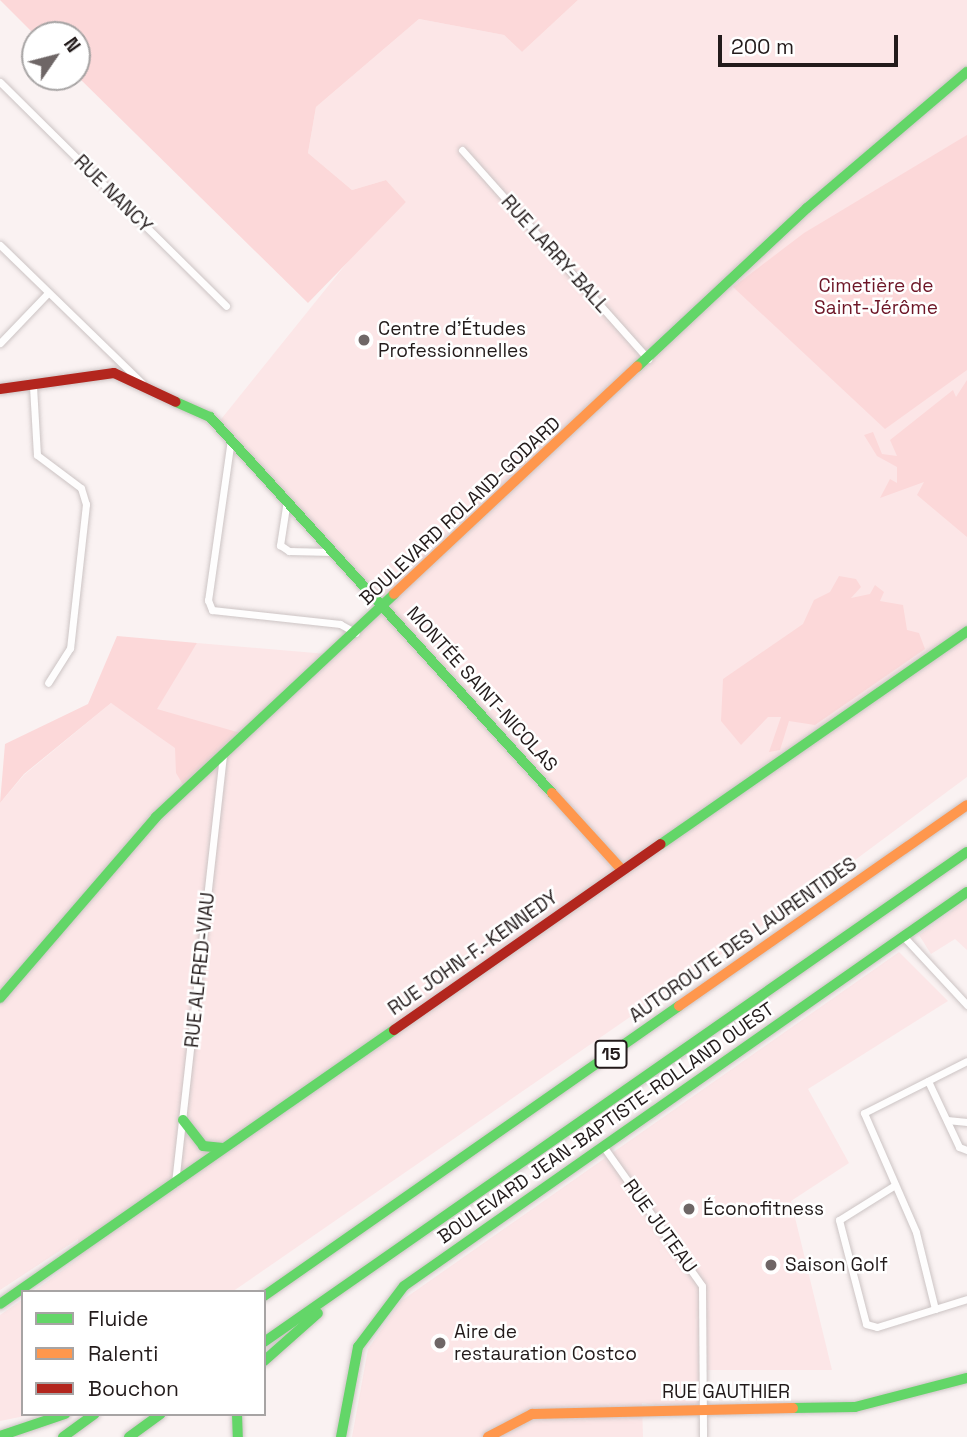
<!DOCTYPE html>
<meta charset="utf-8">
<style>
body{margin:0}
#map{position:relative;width:967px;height:1437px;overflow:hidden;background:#faf2f2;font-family:"Space Grotesk",sans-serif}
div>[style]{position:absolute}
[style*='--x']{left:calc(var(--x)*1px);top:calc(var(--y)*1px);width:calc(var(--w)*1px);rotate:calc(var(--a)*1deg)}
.built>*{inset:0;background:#fce6e7}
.green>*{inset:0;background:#fcd8d9}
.roads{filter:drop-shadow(0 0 2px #ccc4c4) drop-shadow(0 0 2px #ccc4c4)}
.street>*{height:7px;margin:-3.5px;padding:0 3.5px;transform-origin:3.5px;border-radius:3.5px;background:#fefdfd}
.fast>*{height:10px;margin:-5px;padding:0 5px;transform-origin:5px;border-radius:5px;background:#63d668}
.slow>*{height:10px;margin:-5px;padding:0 5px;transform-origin:5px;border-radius:5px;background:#ff974d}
.jam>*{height:10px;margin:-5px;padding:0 5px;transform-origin:5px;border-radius:5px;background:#b3261e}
.dots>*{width:19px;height:19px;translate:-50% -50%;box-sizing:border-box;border:4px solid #fff;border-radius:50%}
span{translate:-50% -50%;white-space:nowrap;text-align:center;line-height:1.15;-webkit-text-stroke:5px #fff;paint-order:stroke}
.shield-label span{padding:2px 5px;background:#fff;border:2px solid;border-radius:5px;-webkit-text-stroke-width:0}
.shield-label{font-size:18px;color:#231b1b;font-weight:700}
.street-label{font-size:19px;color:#231b1b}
.park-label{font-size:19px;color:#6d1627}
.poi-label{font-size:19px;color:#231b1b}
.left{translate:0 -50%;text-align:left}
.legend{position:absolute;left:21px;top:1290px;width:245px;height:126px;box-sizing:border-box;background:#fff;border:2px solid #a7a4a4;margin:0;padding:9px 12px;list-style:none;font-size:21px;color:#231b1b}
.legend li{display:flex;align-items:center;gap:14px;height:35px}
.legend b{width:35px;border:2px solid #a7a4a4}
.north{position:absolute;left:21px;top:21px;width:70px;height:70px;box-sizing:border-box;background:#fff;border:2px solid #a7a4a4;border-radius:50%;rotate:55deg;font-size:19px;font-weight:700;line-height:28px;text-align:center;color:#231b1b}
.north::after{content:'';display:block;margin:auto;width:24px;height:32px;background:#6e6666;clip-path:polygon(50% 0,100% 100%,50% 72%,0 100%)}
.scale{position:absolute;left:718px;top:35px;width:180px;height:32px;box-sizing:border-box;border:4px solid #231b1b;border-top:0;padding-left:9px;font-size:21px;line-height:24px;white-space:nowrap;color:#231b1b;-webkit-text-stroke:5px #fff;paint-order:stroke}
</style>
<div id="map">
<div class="built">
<i style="clip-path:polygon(578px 0,967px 0,967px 777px,824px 883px,232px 1292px,33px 1292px,79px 1258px,78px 1239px,0 1290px,0 803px,24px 775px,111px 703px,144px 723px,197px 643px,327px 654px,385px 606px,218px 423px,366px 239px,406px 202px,386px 180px,352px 190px,308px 153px,316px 107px,419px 19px,504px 35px,522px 52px)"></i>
<i style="clip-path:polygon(967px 900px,967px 950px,955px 939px,931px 954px,919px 935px)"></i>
<i style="clip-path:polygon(899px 952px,948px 1001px,808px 1089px,849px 1163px,791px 1201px,832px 1370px,704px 1370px,704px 1412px,642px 1403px,643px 1437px,352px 1437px,368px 1349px,401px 1301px)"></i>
<i style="clip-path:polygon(23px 1299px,23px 1414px,35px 1414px,0 1421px,0 1315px)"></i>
</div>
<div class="green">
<i style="clip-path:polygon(0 0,578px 0,522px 52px,504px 35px,419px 19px,316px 107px,308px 153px,352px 190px,386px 180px,406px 202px,308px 303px,77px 76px,77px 35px,35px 35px)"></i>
<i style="clip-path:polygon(967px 135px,967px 370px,885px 429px,733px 287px,804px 233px)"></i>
<i style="clip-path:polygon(967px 380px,967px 537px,917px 495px,924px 482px,880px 498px,890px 479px,897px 483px,897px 467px,877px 456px,864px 435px,873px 432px,882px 454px,897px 456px,890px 440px,953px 390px,956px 397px)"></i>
<i style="clip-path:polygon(839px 576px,856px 579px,861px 587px,851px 598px,870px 594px,875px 585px,884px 592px,880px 601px,903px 605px,907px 630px,919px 633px,925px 649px,815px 725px,789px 721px,780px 750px,769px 752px,781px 717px,768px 717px,741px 745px,721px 721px,723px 679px,803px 624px,814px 600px,830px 592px)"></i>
<i style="clip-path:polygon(117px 636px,197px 643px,157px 709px,244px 734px,185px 788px,176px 773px,175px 748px,111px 703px,24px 774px,0 803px,5px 744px,88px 704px)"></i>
</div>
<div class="roads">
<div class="street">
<i style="--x:0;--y:82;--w:318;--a:44.7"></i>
<i style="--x:462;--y:150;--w:280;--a:48.3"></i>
<i style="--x:0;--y:245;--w:198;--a:44.2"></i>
<i style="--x:0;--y:343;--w:69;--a:-46.2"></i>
<i style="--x:33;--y:386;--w:69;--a:86.7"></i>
<i style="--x:37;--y:455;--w:55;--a:36.9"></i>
<i style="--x:81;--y:488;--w:17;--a:73"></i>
<i style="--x:86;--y:504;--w:145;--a:96.3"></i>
<i style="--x:70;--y:648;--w:41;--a:122.2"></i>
<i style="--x:231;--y:439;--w:163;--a:98.1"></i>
<i style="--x:208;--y:600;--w:11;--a:68"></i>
<i style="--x:212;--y:610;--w:129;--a:6.2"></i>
<i style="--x:340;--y:624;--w:18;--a:29"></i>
<i style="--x:287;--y:500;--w:46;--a:98.8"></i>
<i style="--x:280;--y:545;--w:11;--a:34"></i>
<i style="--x:289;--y:551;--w:44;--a:1.3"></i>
<i style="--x:904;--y:937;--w:93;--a:47.2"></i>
<i style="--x:928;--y:1081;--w:73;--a:64.8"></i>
<i style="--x:959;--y:1147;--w:9;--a:21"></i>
<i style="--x:947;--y:1120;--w:20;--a:6"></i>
<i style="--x:603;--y:1146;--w:171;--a:54.7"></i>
<i style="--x:702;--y:1286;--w:151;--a:89.6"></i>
<i style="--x:175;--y:1183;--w:430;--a:-83.6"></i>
<i style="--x:895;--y:1185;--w:66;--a:148"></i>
<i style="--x:839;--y:1220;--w:107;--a:75.4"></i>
<i style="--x:866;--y:1324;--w:11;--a:15"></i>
<i style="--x:877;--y:1327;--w:94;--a:-17.3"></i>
<i style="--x:935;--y:1309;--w:79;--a:-103.9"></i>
<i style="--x:916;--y:1232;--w:130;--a:-113.6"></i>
<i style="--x:864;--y:1113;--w:115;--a:-26.8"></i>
</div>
<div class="fast">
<i style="--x:637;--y:367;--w:233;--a:-43.1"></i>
<i style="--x:807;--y:208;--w:210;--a:-40.4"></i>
<i style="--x:176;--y:402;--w:37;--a:24"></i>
<i style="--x:210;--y:417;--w:508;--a:47.71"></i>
<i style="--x:661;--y:844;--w:373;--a:-34.8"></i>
<i style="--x:0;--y:998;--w:239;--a:-49.2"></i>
<i style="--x:156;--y:817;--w:326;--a:-43.1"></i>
<i style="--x:183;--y:1120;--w:33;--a:52"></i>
<i style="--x:203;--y:1146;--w:20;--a:6"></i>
<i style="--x:264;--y:1296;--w:506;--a:-34.95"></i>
<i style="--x:0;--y:1304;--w:480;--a:-34.8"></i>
<i style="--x:264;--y:1342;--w:857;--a:-34.88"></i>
<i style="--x:264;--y:1361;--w:72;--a:-41.6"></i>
<i style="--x:793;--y:1408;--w:62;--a:-0.9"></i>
<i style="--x:855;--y:1407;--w:116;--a:-14.5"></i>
<i style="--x:237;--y:1414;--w:23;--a:88"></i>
<i style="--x:0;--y:1436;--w:69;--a:-18.7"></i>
<i style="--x:63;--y:1437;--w:39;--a:-36"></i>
<i style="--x:129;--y:1437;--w:39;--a:-36"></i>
<i style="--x:341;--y:1437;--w:92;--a:-79.3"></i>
<i style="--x:358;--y:1347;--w:76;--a:-53"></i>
<i style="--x:404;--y:1286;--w:687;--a:-34.99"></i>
</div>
<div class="slow">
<i style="--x:394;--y:594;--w:333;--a:-43.1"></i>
<i style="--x:552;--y:793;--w:104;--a:47.7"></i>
<i style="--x:679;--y:1006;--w:351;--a:-34.9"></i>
<i style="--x:488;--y:1437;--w:50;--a:-27.6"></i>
<i style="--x:532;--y:1414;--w:261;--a:-1.3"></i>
</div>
<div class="jam">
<i style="--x:0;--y:389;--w:115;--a:-8"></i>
<i style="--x:114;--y:373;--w:68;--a:25.1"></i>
<i style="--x:394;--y:1030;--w:325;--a:-34.9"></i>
</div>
</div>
<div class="dots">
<i style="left:364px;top:340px;background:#6e6666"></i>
<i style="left:689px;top:1209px;background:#6e6666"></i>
<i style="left:771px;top:1265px;background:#6e6666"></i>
<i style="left:440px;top:1343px;background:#6e6666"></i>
</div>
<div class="shield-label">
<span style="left:611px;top:1054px">15</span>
</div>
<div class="street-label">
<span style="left:113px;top:194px;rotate:45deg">RUE NANCY</span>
<span style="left:555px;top:254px;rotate:48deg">RUE LARRY-BALL</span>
<span style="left:460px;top:511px;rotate:-43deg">BOULEVARD ROLAND-GODARD</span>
<span style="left:482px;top:689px;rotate:48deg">MONTÉE SAINT-NICOLAS</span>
<span style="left:743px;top:940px;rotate:-35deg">AUTOROUTE DES LAURENTIDES</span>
<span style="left:473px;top:953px;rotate:-35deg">RUE JOHN-F.-KENNEDY</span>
<span style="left:200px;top:970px;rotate:-84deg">RUE ALFRED-VIAU</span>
<span style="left:606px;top:1123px;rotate:-35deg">BOULEVARD JEAN-BAPTISTE-ROLLAND OUEST</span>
<span style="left:660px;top:1226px;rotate:54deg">RUE JUTEAU</span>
<span style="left:726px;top:1392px">RUE GAUTHIER</span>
</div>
<div class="park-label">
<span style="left:876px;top:297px">Cimetière de<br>Saint-Jérôme</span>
</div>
<div class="poi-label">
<span class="left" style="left:378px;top:340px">Centre d'Études<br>Professionnelles</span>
<span class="left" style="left:703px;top:1209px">Éconofitness</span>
<span class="left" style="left:785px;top:1265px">Saison Golf</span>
<span class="left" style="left:454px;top:1343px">Aire de<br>restauration Costco</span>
</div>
<ul class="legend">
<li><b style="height:9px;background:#63d668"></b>Fluide</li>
<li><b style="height:9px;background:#ff974d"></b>Ralenti</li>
<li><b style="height:9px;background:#b3261e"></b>Bouchon</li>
</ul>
<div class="north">N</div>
<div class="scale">200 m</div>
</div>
